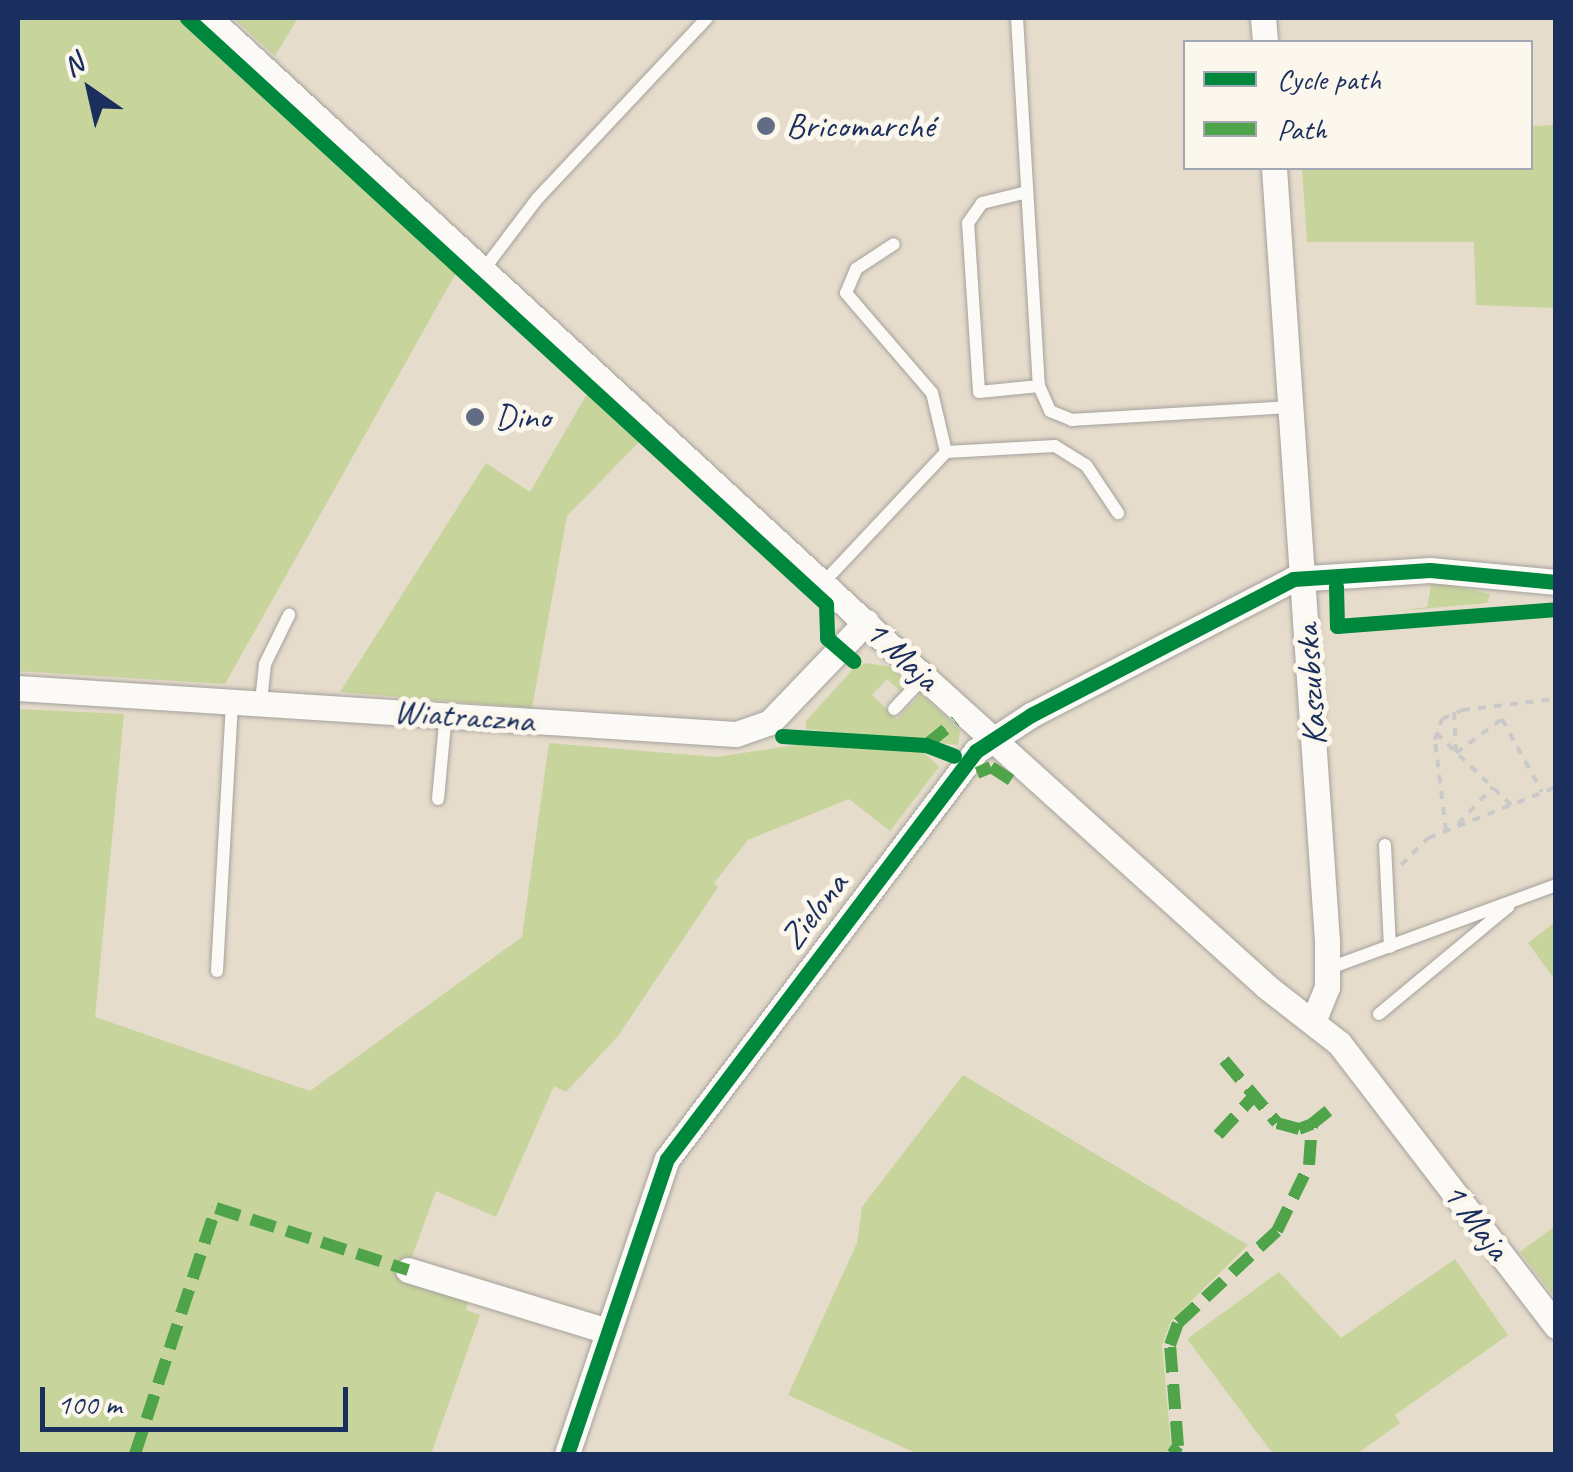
<!DOCTYPE html>
<meta charset="utf-8">
<style>
body{margin:0}
#map{position:relative;width:1573px;height:1472px;overflow:hidden;background:#e6dccb;font-family:Caveat,sans-serif}
div>[style]{position:absolute}
[style*='--x']{left:calc(var(--x)*1px);top:calc(var(--y)*1px);width:calc(var(--w)*1px);rotate:calc(var(--a)*1deg)}
.green>*{inset:0;background:#c7d49c}
.path>*{height:4px;margin-top:-2px;transform-origin:0;background:repeating-linear-gradient(90deg,#cac9c9 0 8px,transparent 0 16px)}
.roads{filter:drop-shadow(0 0 2px #a4a19d) drop-shadow(0 0 2px #a4a19d)}
.lane>*{height:12px;margin:-6px;padding:0 6px;transform-origin:6px;border-radius:6px;background:#fbfaf7}
.street>*{height:25px;margin:-12.5px;padding:0 12.5px;transform-origin:12.5px;border-radius:12.5px;background:#fbfaf7}
.quiet>*{height:12px;margin-top:-6px;transform-origin:0;background:repeating-linear-gradient(90deg,#4fa44a 0 25px,transparent 0 37px)}
.cycleway>*{height:15px;margin:-7.5px;padding:0 7.5px;transform-origin:7.5px;border-radius:7.5px;background:#00873e}
.dots>*{width:28px;height:28px;translate:-50% -50%;box-sizing:border-box;border:5px solid #fbf7ec;border-radius:50%}
span{translate:-50% -50%;white-space:nowrap;text-align:center;line-height:1.15;-webkit-text-stroke:10px #fbf7ec;paint-order:stroke}
.poi-label{font-size:35px;color:#1b2f5e}
.left{translate:0 -50%;text-align:left}
.street-label{font-size:35px;color:#1b2f5e}
.frame{position:absolute;inset:0;border:20px solid #1b2f5e;pointer-events:none}
.legend{position:absolute;left:1183px;top:40px;width:350px;height:130px;box-sizing:border-box;background:#fbf7ec;border:2px solid #a1a7b3;margin:0;padding:12px 18px;list-style:none;font-size:30px;color:#1b2f5e}
.legend li{display:flex;align-items:center;gap:20px;height:50px}
.legend b{width:50px;border:2px solid #a1a7b3}
.north{position:absolute;left:40px;top:40px;width:100px;height:100px;-webkit-text-stroke:8px #fbf7ec;paint-order:stroke;rotate:326deg;font-size:28px;font-weight:700;line-height:40px;text-align:center;color:#1b2f5e}
.north::after{content:'';display:block;margin:auto;width:35px;height:45px;background:#1b2f5e;clip-path:polygon(50% 0,100% 100%,50% 72%,0 100%)}
.scale{position:absolute;left:40px;top:1387px;width:308px;height:45px;box-sizing:border-box;border:5px solid #1b2f5e;border-top:0;padding-left:12px;font-size:30px;line-height:35px;white-space:nowrap;color:#1b2f5e;-webkit-text-stroke:8px #fbf7ec;paint-order:stroke}
</style>
<div id="map">
<div class="green">
<i style="clip-path:polygon(18px 18px,180px 18px,456px 273px,225px 684px,18px 671px)"></i>
<i style="clip-path:polygon(233px 18px,298px 18px,275px 56px)"></i>
<i style="clip-path:polygon(1555px 125px,1555px 308px,1476px 305px,1474px 242px,1307px 242px,1302px 168px,1530px 168px,1531px 126px)"></i>
<i style="clip-path:polygon(588px 392px,641px 440px,567px 516px,532px 708px,340px 692px,486px 463px,530px 492px)"></i>
<i style="clip-path:polygon(1432px 581px,1490px 594px,1487px 603px,1400px 611px,1427px 607px)"></i>
<i style="clip-path:polygon(866px 663px,890px 667px,911px 685px,902px 693px,887px 679px,872px 695px,897px 719px,921px 694px,960px 731px,958px 745px,806px 729px,806px 721px,854px 668px)"></i>
<i style="clip-path:polygon(18px 709px,124px 714px,95px 1017px,310px 1091px,522px 937px,549px 743px,716px 757px,810px 743px,923px 752px,939px 767px,890px 831px,849px 799px,748px 840px,714px 883px,718px 887px,618px 1036px,566px 1092px,554px 1086px,496px 1217px,436px 1191px,409px 1265px,468px 1300px,466px 1310px,480px 1315px,431px 1454px,18px 1454px)"></i>
<i style="clip-path:polygon(1555px 922px,1555px 980px,1528px 943px)"></i>
<i style="clip-path:polygon(963px 1075px,1248px 1245px,1171px 1321px,1162px 1345px,1171px 1445px,1164px 1454px,918px 1454px,788px 1395px,857px 1243px,862px 1207px)"></i>
<i style="clip-path:polygon(1555px 1226px,1555px 1294px,1552px 1294px,1520px 1252px)"></i>
<i style="clip-path:polygon(1455px 1259px,1508px 1335px,1395px 1415px,1400px 1423px,1357px 1454px,1273px 1454px,1187px 1339px,1279px 1272px,1341px 1338px)"></i>
</div>
<div class="path">
<i style="--x:1454;--y:712;--w:41;--a:87.2"></i>
<i style="--x:1436;--y:733;--w:104;--a:43.8"></i>
<i style="--x:1456;--y:753;--w:57;--a:-36.5"></i>
<i style="--x:1502;--y:719;--w:83;--a:61.3"></i>
<i style="--x:1458;--y:824;--w:51;--a:-46.6"></i>
<i style="--x:1446;--y:831;--w:92;--a:-96.9"></i>
<i style="--x:1435;--y:740;--w:22;--a:-72"></i>
<i style="--x:1442;--y:719;--w:22;--a:-24"></i>
<i style="--x:1462;--y:710;--w:95;--a:-6.7"></i>
<i style="--x:1401;--y:865;--w:38;--a:-45"></i>
<i style="--x:1428;--y:838;--w:138;--a:-21.7"></i>
</div>
<div class="roads">
<div class="lane">
<i style="--x:1017;--y:18;--w:369;--a:86.6"></i>
<i style="--x:1039;--y:386;--w:60;--a:174.3"></i>
<i style="--x:979;--y:392;--w:169;--a:-93.7"></i>
<i style="--x:968;--y:223;--w:24;--a:-55"></i>
<i style="--x:982;--y:203;--w:46;--a:-13.7"></i>
<i style="--x:484;--y:269;--w:88;--a:-52.9"></i>
<i style="--x:537;--y:199;--w:248;--a:-46.8"></i>
<i style="--x:1039;--y:386;--w:27;--a:66"></i>
<i style="--x:1050;--y:411;--w:24;--a:22"></i>
<i style="--x:1072;--y:420;--w:218;--a:-3.4"></i>
<i style="--x:946;--y:452;--w:109;--a:-3.2"></i>
<i style="--x:1055;--y:446;--w:36;--a:32"></i>
<i style="--x:1086;--y:465;--w:58;--a:56.3"></i>
<i style="--x:823;--y:583;--w:180;--a:-46.8"></i>
<i style="--x:946;--y:452;--w:61;--a:-103.3"></i>
<i style="--x:932;--y:393;--w:132;--a:-130.7"></i>
<i style="--x:846;--y:293;--w:26;--a:-67"></i>
<i style="--x:856;--y:269;--w:45;--a:-33.3"></i>
<i style="--x:261;--y:702;--w:38;--a:-84"></i>
<i style="--x:265;--y:664;--w:55;--a:-63.9"></i>
<i style="--x:894;--y:709;--w:44;--a:-46.8"></i>
<i style="--x:438;--y:799;--w:86;--a:-84.7"></i>
<i style="--x:1385;--y:845;--w:102;--a:87.2"></i>
<i style="--x:1327;--y:969;--w:244;--a:-20.1"></i>
<i style="--x:217;--y:971;--w:270;--a:-86.8"></i>
<i style="--x:1379;--y:1014;--w:168;--a:-39.7"></i>
</div>
<div class="street">
<i style="--x:209;--y:18;--w:972;--a:42.67"></i>
<i style="--x:924;--y:677;--w:462;--a:42.1"></i>
<i style="--x:1267;--y:987;--w:91;--a:37.9"></i>
<i style="--x:1339;--y:1043;--w:357;--a:52.5"></i>
<i style="--x:1263;--y:18;--w:24;--a:85"></i>
<i style="--x:1274;--y:168;--w:775;--a:86.08"></i>
<i style="--x:1327;--y:941;--w:46;--a:90"></i>
<i style="--x:1327;--y:987;--w:37;--a:112"></i>
<i style="--x:18;--y:688;--w:719;--a:3.67"></i>
<i style="--x:736;--y:734;--w:36;--a:-19"></i>
<i style="--x:770;--y:722;--w:139;--a:-46.2"></i>
<i style="--x:408;--y:1270;--w:208;--a:17"></i>
<i style="--x:567;--y:1454;--w:311;--a:-71.3"></i>
<i style="--x:667;--y:1159;--w:512;--a:-52.86"></i>
<i style="--x:976;--y:751;--w:66;--a:-33.2"></i>
<i style="--x:1031;--y:715;--w:295;--a:-27.4"></i>
<i style="--x:1293;--y:579;--w:137;--a:-3.8"></i>
<i style="--x:1430;--y:570;--w:127;--a:5.4"></i>
</div>
</div>
<div class="quiet">
<i style="--x:926;--y:745;--w:38;--a:-39"></i>
<i style="--x:977;--y:773;--w:15;--a:-23"></i>
<i style="--x:991;--y:767;--w:24;--a:33"></i>
<i style="--x:1224;--y:1060;--w:82;--a:49.9"></i>
<i style="--x:1277;--y:1123;--w:23;--a:15"></i>
<i style="--x:1299;--y:1129;--w:14;--a:-21"></i>
<i style="--x:1218;--y:1135;--w:53;--a:-47.3"></i>
<i style="--x:135;--y:1454;--w:259;--a:-71.8"></i>
<i style="--x:216;--y:1208;--w:202;--a:17.9"></i>
<i style="--x:1172;--y:1454;--w:10;--a:-53"></i>
<i style="--x:1178;--y:1446;--w:101;--a:-94.5"></i>
<i style="--x:1170;--y:1345;--w:23;--a:-70"></i>
<i style="--x:1178;--y:1323;--w:135;--a:-42.9"></i>
<i style="--x:1277;--y:1231;--w:73;--a:-64.1"></i>
<i style="--x:1309;--y:1165;--w:41;--a:-85.8"></i>
<i style="--x:1312;--y:1124;--w:21;--a:-39"></i>
</div>
<div class="cycleway">
<i style="--x:187;--y:18;--w:867;--a:42.52"></i>
<i style="--x:826;--y:604;--w:34;--a:88"></i>
<i style="--x:827;--y:638;--w:35;--a:41"></i>
<i style="--x:1336;--y:586;--w:40;--a:88.6"></i>
<i style="--x:1337;--y:626;--w:220;--a:-4.4"></i>
<i style="--x:782;--y:736;--w:144;--a:3.6"></i>
<i style="--x:926;--y:745;--w:30;--a:21"></i>
<i style="--x:567;--y:1454;--w:311;--a:-71.3"></i>
<i style="--x:667;--y:1159;--w:512;--a:-52.86"></i>
<i style="--x:976;--y:751;--w:66;--a:-33.2"></i>
<i style="--x:1031;--y:715;--w:295;--a:-27.4"></i>
<i style="--x:1293;--y:579;--w:137;--a:-3.8"></i>
<i style="--x:1430;--y:570;--w:127;--a:5.4"></i>
</div>
<div class="dots">
<i style="left:766px;top:126px;background:#626c84"></i>
<i style="left:475px;top:417px;background:#626c84"></i>
</div>
<div class="poi-label">
<span class="left" style="left:786px;top:126px">Bricomarché</span>
<span class="left" style="left:495px;top:417px">Dino</span>
</div>
<div class="street-label">
<span style="left:902px;top:655px;rotate:43deg">1 Maja</span>
<span style="left:1311px;top:685px;rotate:-94deg">Kaszubska</span>
<span style="left:464px;top:716px;rotate:4deg">Wiatraczna</span>
<span style="left:814px;top:911px;rotate:-52deg">Zielona</span>
<span style="left:1476px;top:1221px;rotate:53deg">1 Maja</span>
</div>
<div class="frame"></div>
<ul class="legend">
<li><b style="height:12px;background:#00873e"></b>Cycle path</li>
<li><b style="height:12px;background:#4fa44a"></b>Path</li>
</ul>
<div class="north">N</div>
<div class="scale">100 m</div>
</div>
